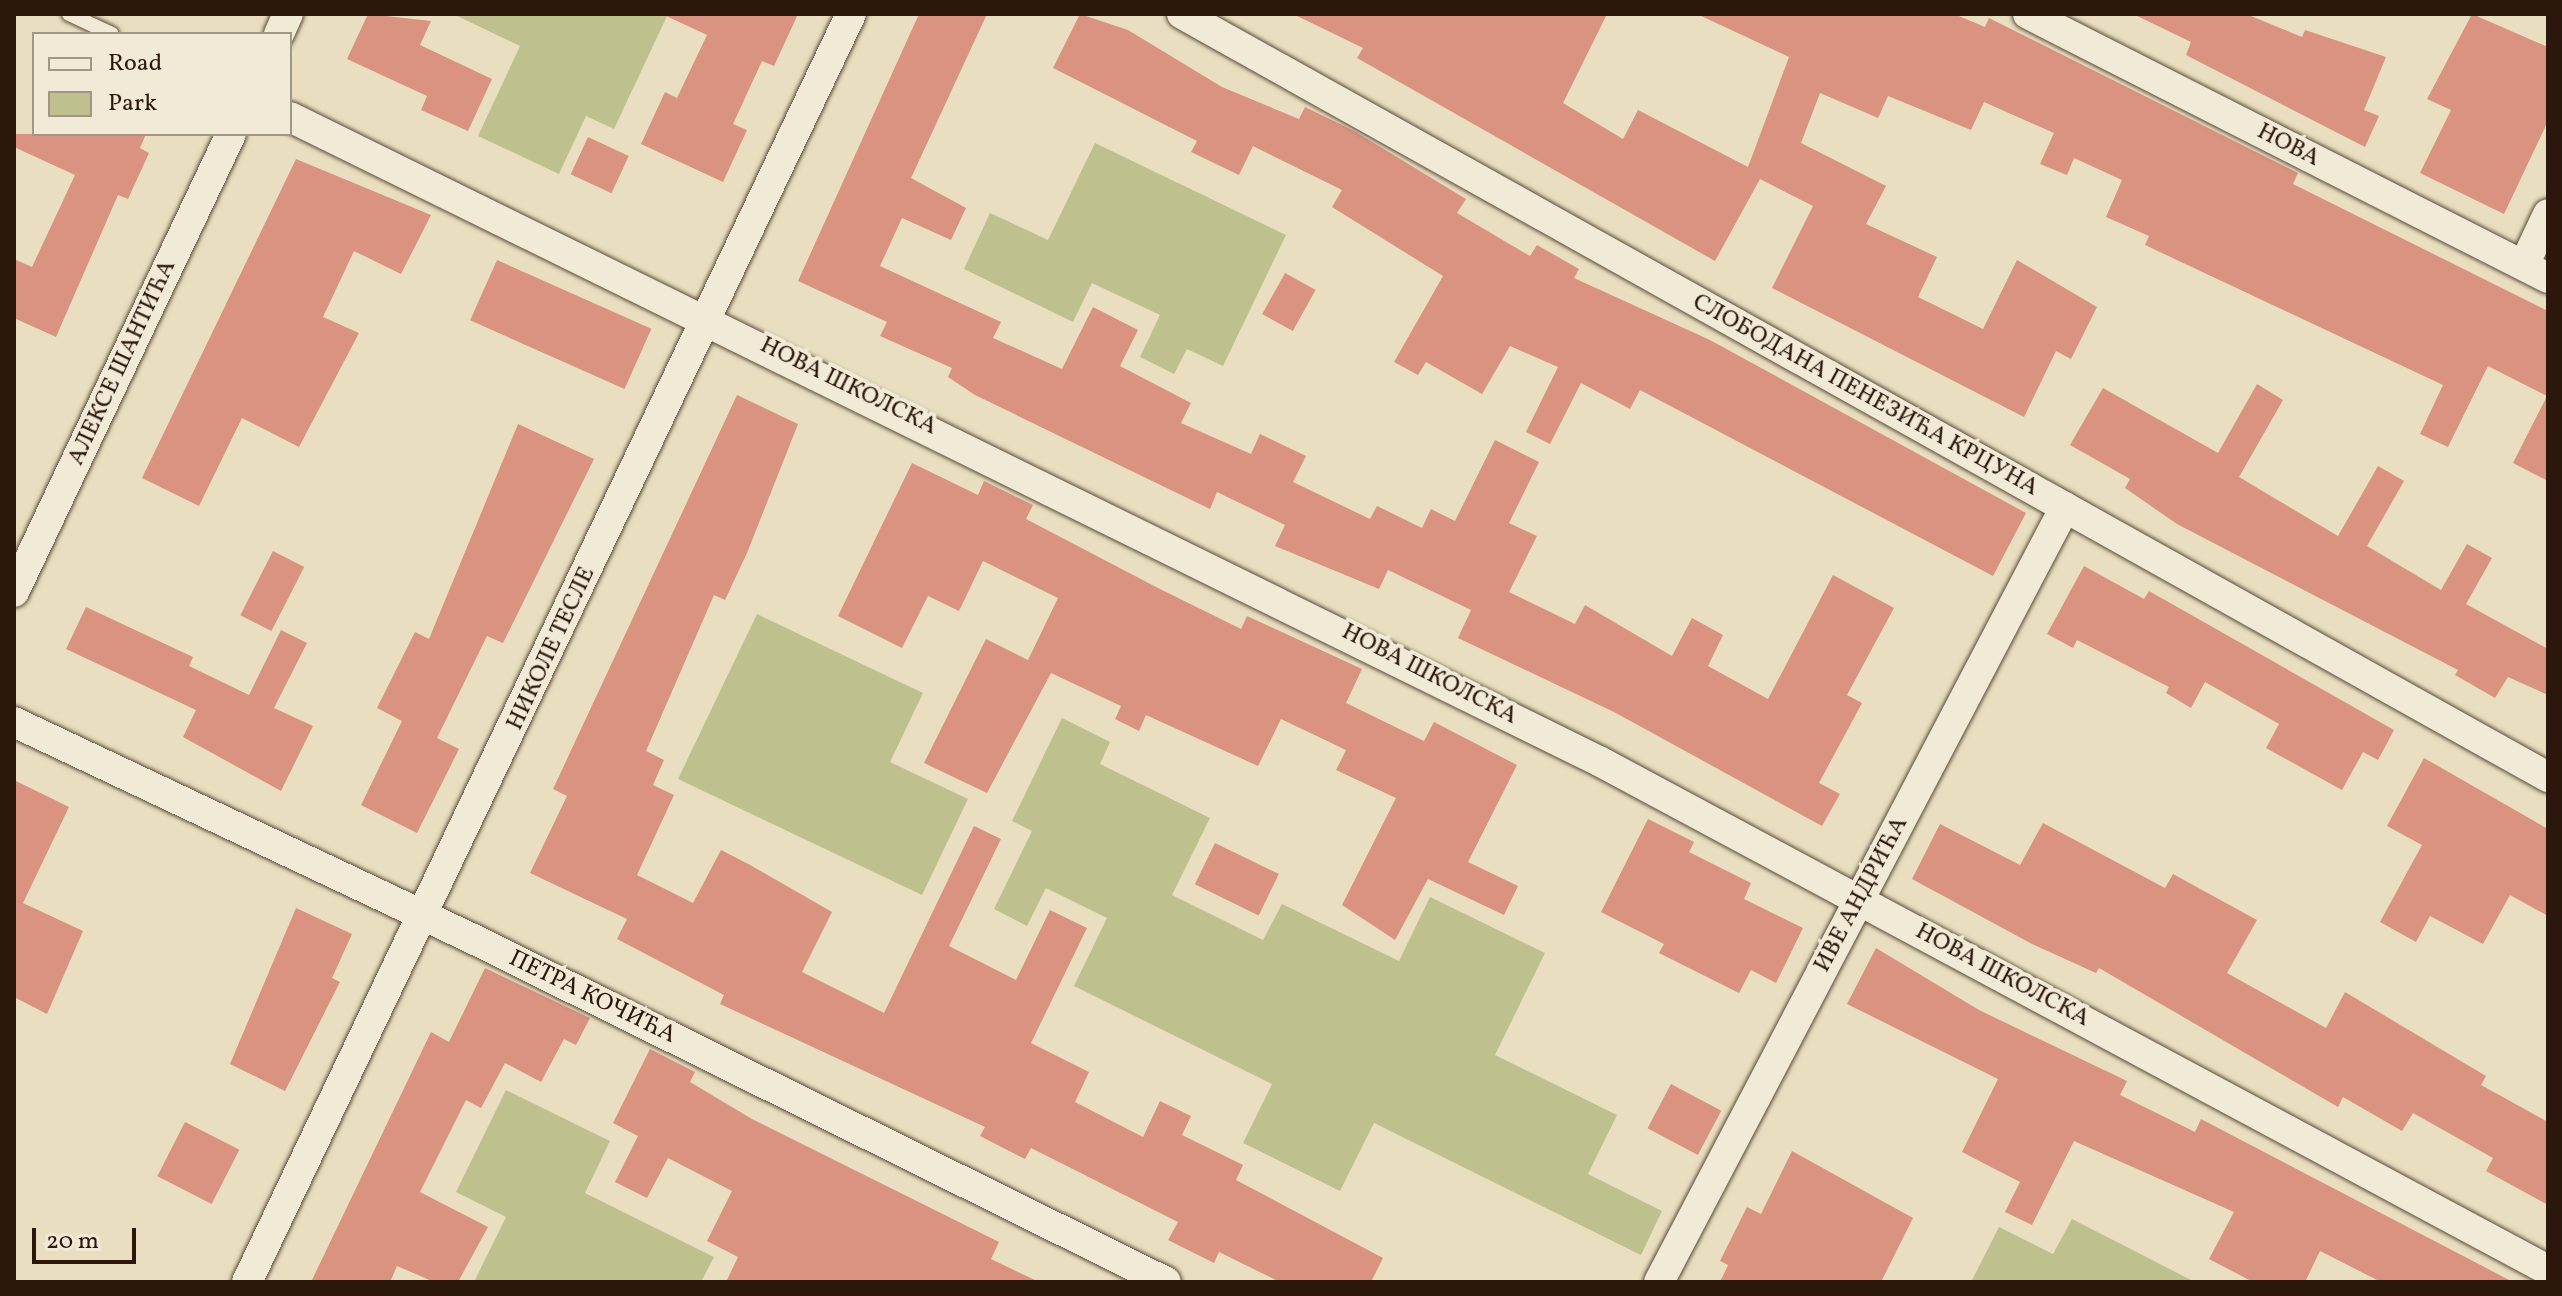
<!DOCTYPE html>
<meta charset="utf-8">
<style>
body{margin:0}
#map{position:relative;width:2562px;height:1296px;overflow:hidden;background:#e9dfc0;font-family:Vollkorn,serif}
div>[style]{position:absolute}
[style*='--x']{left:calc(var(--x)*1px);top:calc(var(--y)*1px);width:calc(var(--w)*1px);rotate:calc(var(--a)*1deg)}
.green>*{inset:0;background:#bec08d}
.building>*{inset:0;background:#d99380;transform-origin:0 0}
.roads{filter:drop-shadow(0 0 2px #5b4939) drop-shadow(0 0 2px #5b4939)}
.lane>*{height:14px;margin:-7px;padding:0 7px;transform-origin:7px;border-radius:7px;background:#f1ead6}
.street>*{height:30px;margin:-15px;padding:0 15px;transform-origin:15px;border-radius:15px;background:#f1ead6}
span{translate:-50% -50%;white-space:nowrap;text-align:center;line-height:1.15;-webkit-text-stroke:8px #f1ead6;paint-order:stroke}
.street-label{font-size:24px;color:#2c170c}
.frame{position:absolute;inset:0;border:16px solid #2c170c;pointer-events:none}
.legend{position:absolute;left:32px;top:32px;width:260px;height:104px;box-sizing:border-box;background:#f1ead6;border:2px solid #a29685;margin:0;padding:10px 14px;list-style:none;font-size:24px;color:#2c170c}
.legend li{display:flex;align-items:center;gap:16px;height:40px}
.legend b{width:40px;border:2px solid #a29685}
.scale{position:absolute;left:32px;top:1228px;width:104px;height:36px;box-sizing:border-box;border:4px solid #2c170c;border-top:0;padding-left:10px;font-size:24px;line-height:28px;white-space:nowrap;color:#2c170c;-webkit-text-stroke:6px #f1ead6;paint-order:stroke}
</style>
<div id="map">
<div class="green">
<i style="clip-path:polygon(453px 14px,668px 14px,614px 129px,586px 116px,559px 174px,478px 136px,520px 46px)"></i>
<i style="clip-path:polygon(1095px 143px,1286px 235px,1223px 366px,1187px 349px,1174px 374px,1140px 357px,1160px 315px,1092px 283px,1073px 322px,964px 269px,990px 213px,1048px 240px)"></i>
<i style="clip-path:polygon(757px 614px,923px 693px,890px 762px,968px 799px,922px 895px,678px 779px)"></i>
<i style="clip-path:polygon(1062px 718px,1110px 742px,1100px 764px,1210px 818px,1172px 895px,1263px 940px,1282px 904px,1399px 961px,1430px 897px,1545px 953px,1495px 1055px,1617px 1115px,1588px 1174px,1662px 1211px,1641px 1255px,1374px 1123px,1340px 1191px,1243px 1143px,1272px 1084px,1074px 986px,1107px 918px,1046px 888px,1027px 926px,994px 909px,1032px 831px,1012px 821px)"></i>
<i style="clip-path:polygon(506px 1090px,610px 1141px,585px 1193px,714px 1257px,701px 1282px,474px 1282px,506px 1217px,456px 1192px)"></i>
<i style="clip-path:polygon(2072px 1219px,2195px 1282px,1971px 1282px,1999px 1227px,2053px 1254px)"></i>
</div>
<div class="building">
<i style="clip-path:polygon(368px 14px,431px 21px,420px 45px,492px 79px,468px 131px,421px 110px,427px 96px,347px 59px)"></i>
<i style="clip-path:polygon(662px 14px,798px 14px,774px 66px,762px 61px,733px 124px,747px 130px,723px 182px,641px 144px,665px 92px,677px 98px,707px 35px)"></i>
<i style="clip-path:polygon(919px 14px,987px 14px,911px 178px,966px 208px,951px 240px,902px 218px,880px 266px,1001px 322px,993px 338px,1062px 369px,1093px 307px,1138px 330px,1120px 366px,1191px 403px,1181px 423px,1251px 454px,1260px 434px,1306px 456px,1293px 482px,1370px 519px,1377px 506px,1422px 528px,1431px 509px,1455px 521px,1495px 440px,1539px 462px,1509px 523px,1537px 536px,1509px 592px,1575px 624px,1585px 605px,1672px 656px,1692px 618px,1723px 635px,1708px 666px,1768px 699px,1833px 575px,1894px 608px,1847px 695px,1862px 703px,1819px 783px,1840px 794px,1822px 826px,1614px 712px,1458px 638px,1471px 610px,1388px 570px,1379px 589px,1275px 546px,1285px 525px,1217px 492px,1210px 509px,975px 395px,948px 377px,952px 368px,880px 336px,887px 322px,798px 281px)"></i>
<i style="clip-path:polygon(1080px 14px,1128px 30px,1222px 87px,1299px 119px,1305px 107px,1354px 131px,1466px 199px,1457px 213px,1530px 256px,1537px 245px,1579px 269px,1574px 278px,1710px 340px,2026px 513px,1993px 576px,1640px 390px,1630px 409px,1581px 383px,1550px 444px,1526px 432px,1558px 367px,1510px 346px,1482px 394px,1426px 362px,1418px 375px,1394px 362px,1443px 276px,1332px 207px,1342px 190px,1253px 146px,1239px 175px,1191px 152px,1197px 141px,1053px 68px)"></i>
<i style="clip-path:polygon(1293px 14px,1607px 14px,1563px 103px,1623px 139px,1638px 110px,1748px 167px,1789px 57px,1697px 14px,1954px 14px,1985px 27px,1989px 18px,2298px 173px,2293px 184px,2548px 311px,2548px 481px,2513px 463px,2547px 396px,2488px 366px,2448px 447px,2420px 434px,2443px 385px,2145px 245px,2149px 236px,2106px 217px,2122px 180px,2074px 158px,2067px 175px,2040px 164px,2054px 133px,1984px 102px,1971px 130px,1888px 96px,1878px 118px,1820px 93px,1801px 143px,1886px 186px,1866px 224px,1937px 257px,1918px 297px,1983px 329px,2017px 260px,2097px 307px,2071px 359px,2056px 351px,2024px 417px,1772px 288px,1813px 206px,1760px 179px,1715px 261px,1357px 58px,1363px 48px)"></i>
<i style="clip-path:polygon(2133px 14px,2246px 14px,2302px 37px,2305px 30px,2386px 57px,2364px 110px,2379px 116px,2365px 147px,2186px 55px,2191px 42px)"></i>
<i style="clip-path:polygon(2472px 14px,2548px 47px,2548px 121px,2504px 214px,2420px 173px,2451px 110px,2427px 99px)"></i>
<i style="clip-path:polygon(14px 134px,146px 134px,140px 148px,149px 153px,128px 199px,118px 195px,56px 337px,14px 318px,14px 259px,32px 267px,75px 175px,14px 147px)"></i>
<i style="left:588px;top:137px;width:45px;height:41px;rotate:25deg"></i>
<i style="clip-path:polygon(296px 159px,431px 215px,401px 274px,354px 251px,323px 317px,359px 333px,299px 447px,242px 418px,199px 506px,142px 478px)"></i>
<i style="left:497px;top:260px;width:169px;height:66px;rotate:24deg"></i>
<i style="left:1285px;top:273px;width:35px;height:47px;rotate:29deg"></i>
<i style="clip-path:polygon(2257px 384px,2283px 400px,2239px 477px,2338px 536px,2378px 466px,2404px 481px,2367px 546px,2441px 590px,2467px 544px,2492px 558px,2466px 604px,2548px 649px,2548px 695px,2508px 677px,2495px 698px,2455px 675px,2458px 670px,2177px 524px,2125px 488px,2130px 479px,2070px 445px,2103px 388px,2218px 453px)"></i>
<i style="clip-path:polygon(737px 395px,798px 424px,747px 553px,725px 600px,714px 595px,646px 751px,664px 760px,653px 785px,674px 795px,637px 875px,693px 903px,721px 850px,752px 866px,832px 912px,802px 972px,884px 1013px,974px 826px,1001px 839px,949px 946px,1016px 980px,1050px 910px,1087px 928px,1031px 1043px,1089px 1072px,1075px 1102px,1143px 1137px,1160px 1101px,1191px 1116px,1182px 1135px,1243px 1165px,1236px 1180px,1383px 1258px,1371px 1282px,1280px 1282px,1219px 1252px,1214px 1263px,1168px 1240px,1178px 1222px,1031px 1148px,1025px 1159px,980px 1136px,985px 1127px,720px 1004px,724px 995px,617px 939px,627px 919px,530px 873px,567px 796px,553px 789px)"></i>
<i style="clip-path:polygon(518px 424px,594px 459px,503px 643px,487px 636px,437px 738px,459px 749px,417px 833px,361px 805px,402px 721px,377px 708px,415px 632px,429px 639px)"></i>
<i style="clip-path:polygon(912px 463px,978px 495px,984px 481px,1033px 505px,1026px 519px,1158px 588px,1241px 629px,1247px 616px,1362px 669px,1346px 703px,1424px 741px,1434px 722px,1517px 765px,1468px 862px,1518px 886px,1504px 915px,1428px 879px,1395px 940px,1342px 905px,1396px 798px,1336px 770px,1346px 750px,1281px 719px,1258px 766px,1146px 715px,1139px 731px,1115px 719px,1121px 706px,1051px 673px,987px 793px,924px 763px,986px 639px,1028px 660px,1058px 598px,983px 561px,959px 611px,928px 596px,902px 648px,838px 616px)"></i>
<i style="left:273px;top:551px;width:35px;height:72px;rotate:27deg"></i>
<i style="clip-path:polygon(2084px 566px,2144px 599px,2149px 591px,2394px 730px,2378px 760px,2363px 752px,2342px 790px,2266px 748px,2279px 724px,2205px 682px,2191px 708px,2166px 693px,2169px 687px,2077px 640px,2073px 648px,2047px 634px)"></i>
<i style="clip-path:polygon(86px 607px,193px 657px,189px 666px,249px 695px,281px 630px,307px 643px,274px 708px,313px 726px,281px 791px,183px 737px,196px 710px,66px 649px)"></i>
<i style="clip-path:polygon(2424px 758px,2548px 829px,2548px 916px,2510px 895px,2483px 944px,2430px 916px,2416px 942px,2380px 922px,2422px 845px,2387px 826px)"></i>
<i style="clip-path:polygon(14px 780px,69px 807px,23px 903px,83px 931px,47px 1014px,14px 997px)"></i>
<i style="clip-path:polygon(1648px 819px,1694px 842px,1689px 852px,1751px 883px,1744px 899px,1803px 928px,1776px 983px,1751px 970px,1739px 993px,1659px 953px,1664px 944px,1601px 912px)"></i>
<i style="clip-path:polygon(2043px 823px,2165px 888px,2173px 874px,2257px 920px,2227px 973px,2326px 1028px,2345px 992px,2486px 1076px,2481px 1085px,2548px 1122px,2548px 1205px,2486px 1171px,2493px 1158px,2413px 1113px,2402px 1131px,2343px 1097px,2338px 1107px,2099px 968px,2096px 973px,2032px 944px,1912px 879px,1940px 824px,2020px 865px)"></i>
<i style="left:1215px;top:843px;width:71px;height:46px;rotate:26deg"></i>
<i style="clip-path:polygon(296px 908px,352px 934px,332px 978px,340px 982px,285px 1091px,230px 1064px)"></i>
<i style="clip-path:polygon(1876px 948px,1979px 1010px,2127px 1081px,2120px 1095px,2195px 1132px,2201px 1119px,2513px 1282px,2381px 1282px,2320px 1251px,2305px 1282px,2253px 1282px,2209px 1259px,2234px 1212px,2074px 1141px,2032px 1225px,2005px 1212px,2020px 1182px,1962px 1152px,1998px 1079px,1847px 1004px)"></i>
<i style="clip-path:polygon(485px 968px,590px 1018px,576px 1045px,564px 1039px,541px 1082px,505px 1063px,481px 1108px,466px 1100px,420px 1192px,488px 1227px,458px 1282px,434px 1282px,397px 1266px,390px 1282px,311px 1282px,431px 1032px,449px 1042px)"></i>
<i style="clip-path:polygon(650px 1049px,695px 1072px,690px 1082px,752px 1119px,999px 1242px,991px 1259px,1039px 1282px,726px 1282px,738px 1257px,707px 1241px,732px 1191px,668px 1158px,647px 1198px,615px 1182px,638px 1136px,613px 1123px)"></i>
<i style="left:1671px;top:1084px;width:57px;height:50px;rotate:28deg"></i>
<i style="left:185px;top:1122px;width:61px;height:61px;rotate:27deg"></i>
<i style="clip-path:polygon(1792px 1151px,1913px 1218px,1881px 1282px,1720px 1282px,1728px 1265px,1720px 1261px,1747px 1207px,1761px 1214px)"></i>
</div>
<div class="roads">
<div class="lane">
<i style="--x:69;--y:14;--w:47;--a:24.9"></i>
</div>
<div class="street">
<i style="--x:1182;--y:14;--w:1565;--a:29.19"></i>
<i style="--x:2028;--y:14;--w:583;--a:26.92"></i>
<i style="--x:279;--y:34;--w:22;--a:-66"></i>
<i style="--x:290;--y:117;--w:1459;--a:26.2"></i>
<i style="--x:1599;--y:761;--w:1077;--a:28.21"></i>
<i style="--x:2524;--y:265;--w:56;--a:-64.8"></i>
<i style="--x:14;--y:592;--w:507;--a:-64.65"></i>
<i style="--x:14;--y:722;--w:508;--a:25.3"></i>
<i style="--x:473;--y:939;--w:773;--a:26.33"></i>
<i style="--x:247;--y:1282;--w:1405;--a:-64.53"></i>
<i style="--x:1659;--y:1282;--w:875;--a:-62.35"></i>
</div>
</div>
<div class="street-label">
<span style="left:2288px;top:146px;rotate:27deg">НОВА</span>
<span style="left:123px;top:363px;rotate:-65deg">АЛЕКСЕ ШАНТИЋА</span>
<span style="left:848px;top:387px;rotate:26deg">НОВА ШКОЛСКА</span>
<span style="left:1865px;top:396px;rotate:29deg">СЛОБОДАНА ПЕНЕЗИЋА КРЦУНА</span>
<span style="left:552px;top:649px;rotate:-65deg">НИКОЛЕ ТЕСЛЕ</span>
<span style="left:1429px;top:675px;rotate:27deg">НОВА ШКОЛСКА</span>
<span style="left:1862px;top:895px;rotate:-62deg">ИВЕ АНДРИЋА</span>
<span style="left:2002px;top:976px;rotate:28deg">НОВА ШКОЛСКА</span>
<span style="left:592px;top:998px;rotate:26deg">ПЕТРА КОЧИЋА</span>
</div>
<div class="frame"></div>
<ul class="legend">
<li><b style="height:10px;background:#f1ead6"></b>Road</li>
<li><b style="height:22px;background:#bec08d"></b>Park</li>
</ul>
<div class="scale">20 m</div>
</div>
